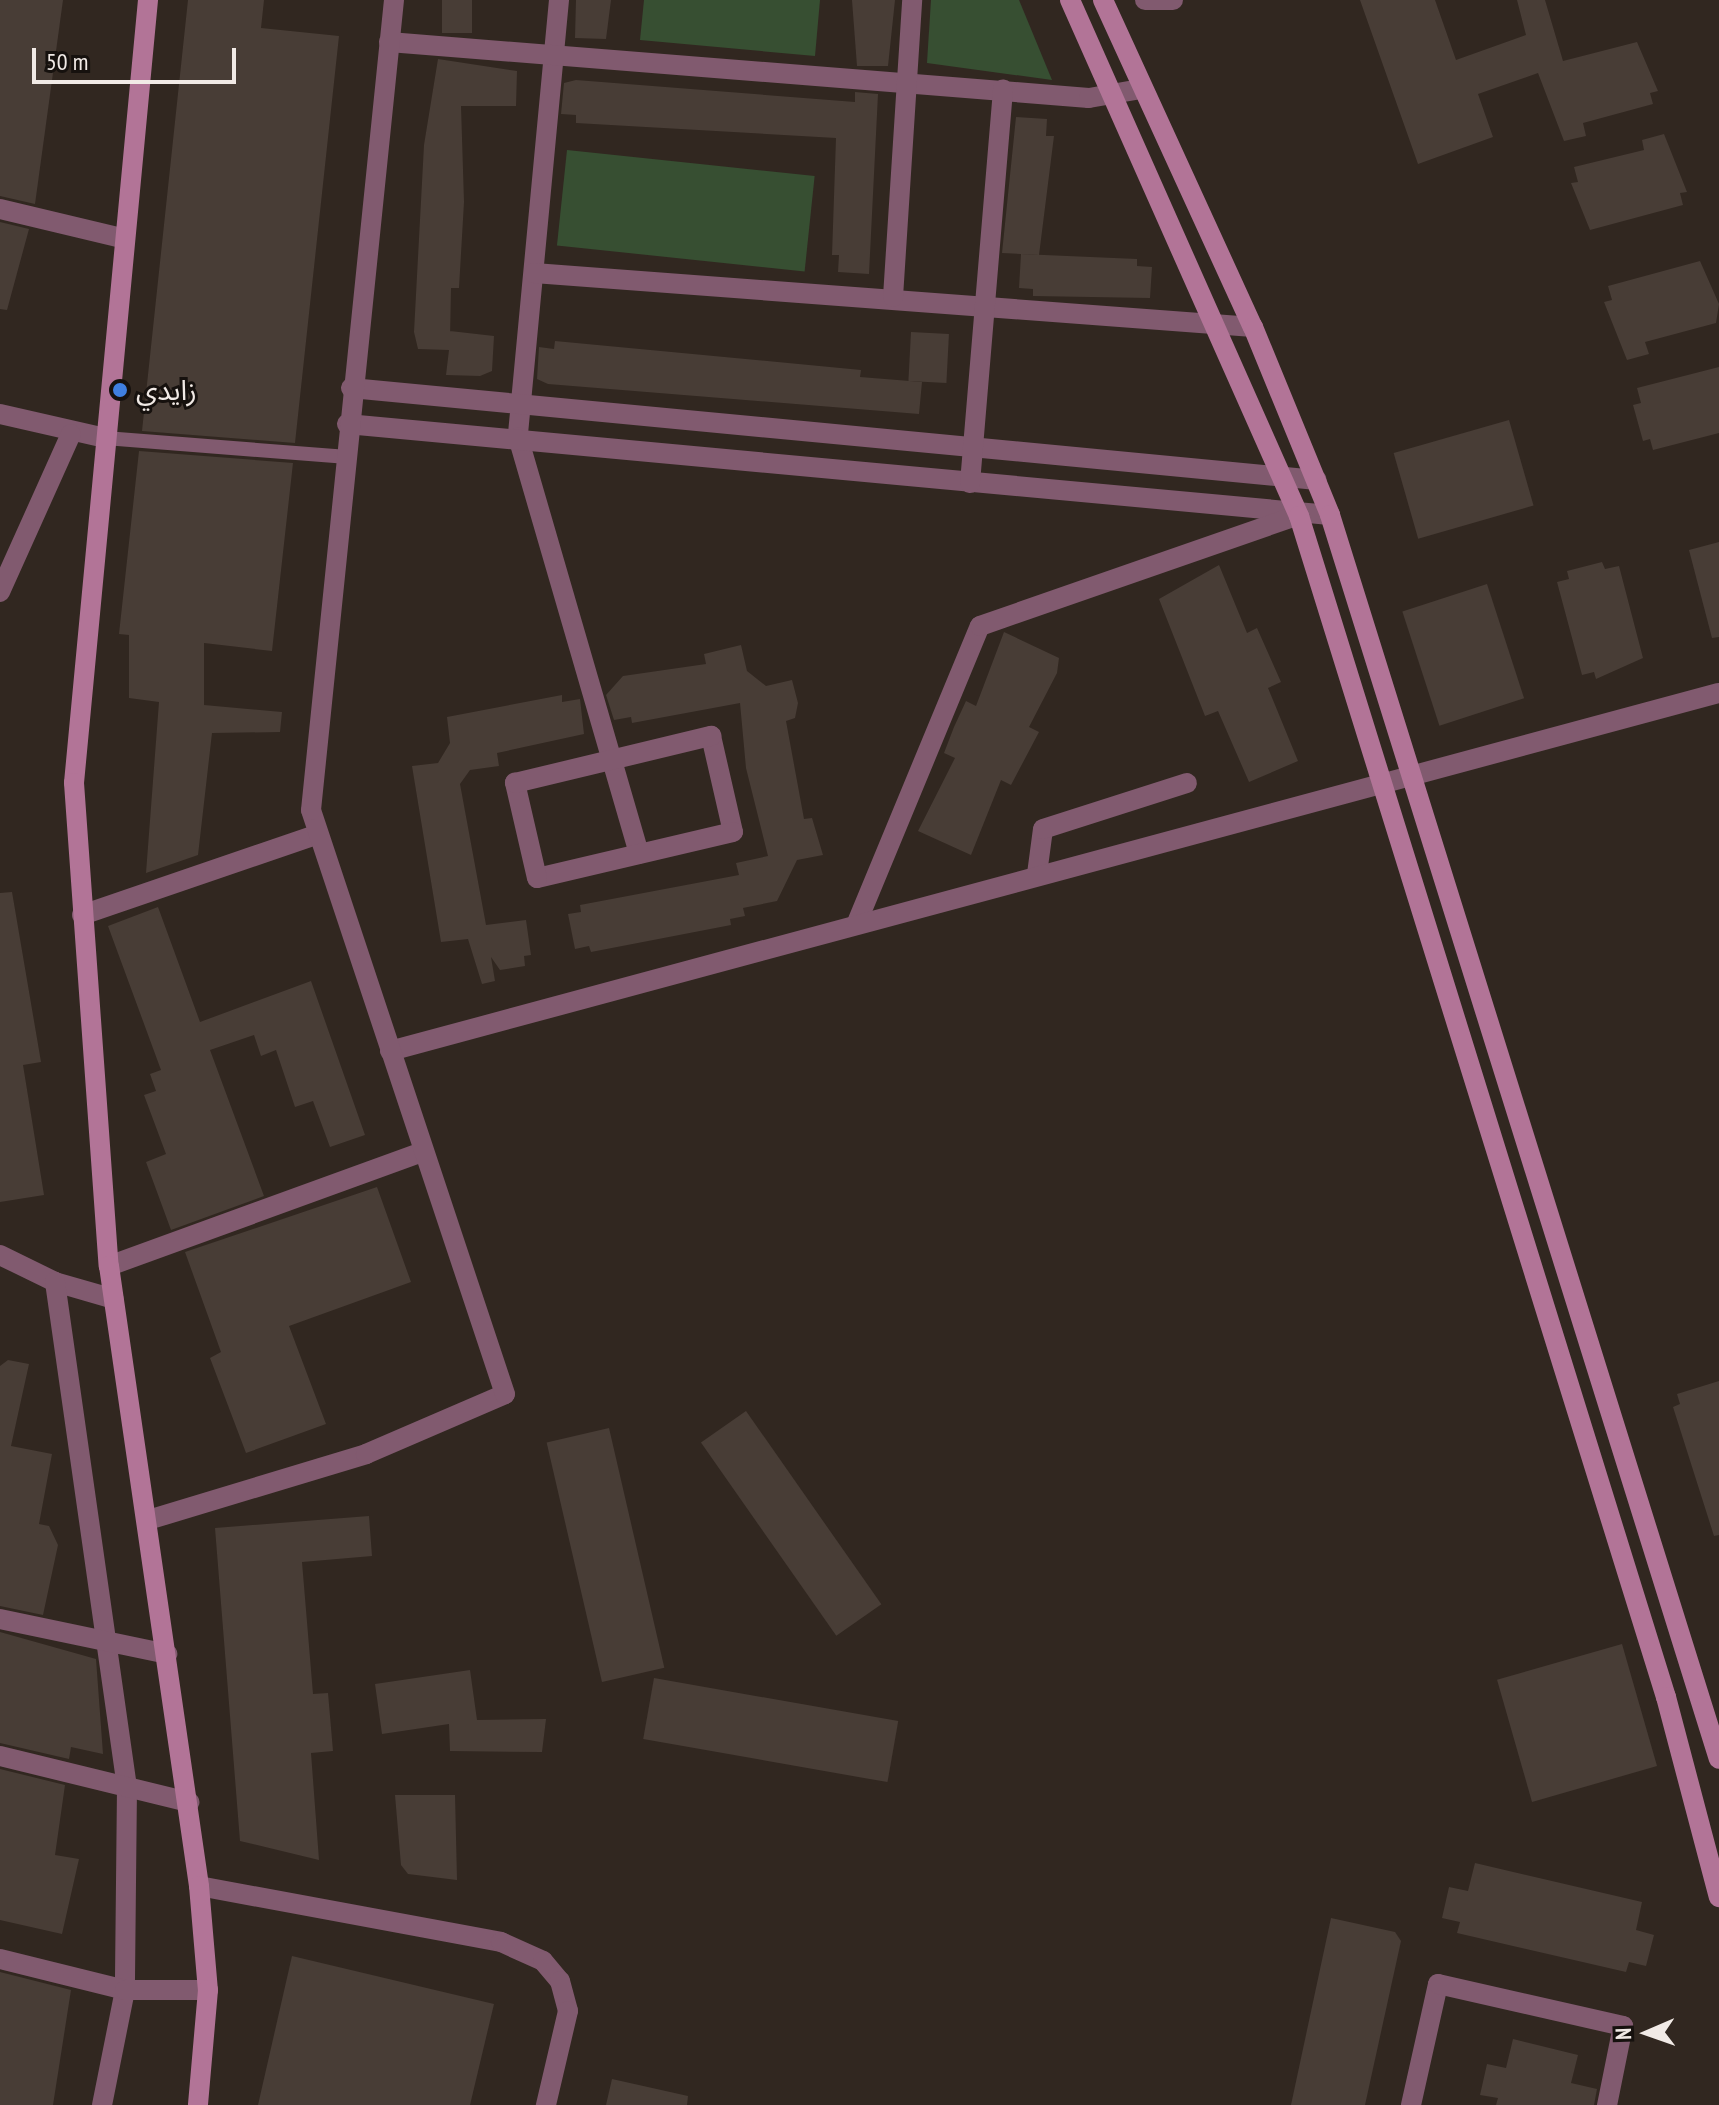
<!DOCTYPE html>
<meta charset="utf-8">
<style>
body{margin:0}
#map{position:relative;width:1719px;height:2105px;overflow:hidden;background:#312720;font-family:"PT Sans Narrow","Noto Sans Arabic",sans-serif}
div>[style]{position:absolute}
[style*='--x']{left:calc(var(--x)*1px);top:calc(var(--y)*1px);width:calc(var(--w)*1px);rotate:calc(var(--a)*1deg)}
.green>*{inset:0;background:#374f32;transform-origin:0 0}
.building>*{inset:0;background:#483d36;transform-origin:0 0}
.lane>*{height:14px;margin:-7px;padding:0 7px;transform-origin:7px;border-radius:7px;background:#815a6f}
.street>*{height:20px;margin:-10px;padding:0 10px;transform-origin:10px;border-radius:10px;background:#815a6f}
.secondary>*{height:20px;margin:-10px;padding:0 10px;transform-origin:10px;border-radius:10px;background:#b27497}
.dots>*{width:22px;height:22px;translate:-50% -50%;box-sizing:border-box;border:4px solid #16110e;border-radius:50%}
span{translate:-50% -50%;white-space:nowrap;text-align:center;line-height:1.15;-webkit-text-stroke:6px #16110e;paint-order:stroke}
.poi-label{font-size:28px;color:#f1eae6}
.left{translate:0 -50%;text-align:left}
.north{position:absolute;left:1607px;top:1993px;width:80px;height:80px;-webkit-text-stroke:6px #16110e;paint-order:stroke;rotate:268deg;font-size:22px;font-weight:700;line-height:32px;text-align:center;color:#f1eae6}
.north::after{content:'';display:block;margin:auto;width:28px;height:36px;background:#f1eae6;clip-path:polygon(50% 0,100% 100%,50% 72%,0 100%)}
.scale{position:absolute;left:32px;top:48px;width:204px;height:36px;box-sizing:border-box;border:4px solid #f1eae6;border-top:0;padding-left:10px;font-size:24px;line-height:28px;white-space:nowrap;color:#f1eae6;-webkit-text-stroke:6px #16110e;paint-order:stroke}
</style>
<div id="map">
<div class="green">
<i style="clip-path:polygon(644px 0,820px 0,815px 56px,640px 40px)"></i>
<i style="clip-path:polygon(931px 0,1019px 0,1052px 80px,927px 63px)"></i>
<i style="left:567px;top:150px;width:249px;height:96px;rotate:6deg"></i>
</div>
<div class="building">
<i style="clip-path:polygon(0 0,63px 0,35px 204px,0 196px)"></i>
<i style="clip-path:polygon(188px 0,264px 0,261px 28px,339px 36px,295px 443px,142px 431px)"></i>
<i style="left:442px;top:0;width:30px;height:33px"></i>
<i style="clip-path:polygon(576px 0,611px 0,606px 39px,575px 38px)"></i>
<i style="clip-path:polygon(852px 0,895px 0,888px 66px,857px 66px)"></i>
<i style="clip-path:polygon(1360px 0,1435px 0,1456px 60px,1526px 35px,1517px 0,1545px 0,1563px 61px,1637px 42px,1658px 91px,1650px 93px,1653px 104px,1583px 123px,1586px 136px,1564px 141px,1538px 73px,1478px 94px,1493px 137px,1418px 164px)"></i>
<i style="clip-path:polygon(438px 59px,517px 71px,516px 106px,461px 106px,464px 202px,459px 288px,451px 288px,450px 338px,450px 331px,494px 336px,492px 371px,480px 376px,446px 375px,449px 350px,418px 349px,414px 332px,424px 145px)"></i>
<i style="clip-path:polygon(576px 80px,855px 102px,855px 92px,878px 94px,869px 274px,838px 272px,839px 255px,832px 255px,836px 138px,576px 123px,576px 115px,561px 114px,564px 83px)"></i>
<i style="clip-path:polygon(1016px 117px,1047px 119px,1046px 136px,1054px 136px,1039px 255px,1002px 253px)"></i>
<i style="clip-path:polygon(1664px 134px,1687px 192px,1680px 193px,1683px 205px,1590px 230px,1571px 183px,1578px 182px,1574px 167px,1644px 150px,1642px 140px)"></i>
<i style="clip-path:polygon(0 222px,29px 229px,7px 310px,0 309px)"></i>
<i style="clip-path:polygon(1021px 254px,1137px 259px,1137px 266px,1152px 267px,1150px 298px,1033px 296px,1033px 289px,1019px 288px)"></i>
<i style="clip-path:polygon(1700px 261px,1719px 304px,1716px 323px,1645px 342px,1649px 354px,1627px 360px,1604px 302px,1612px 300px,1608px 286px)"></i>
<i style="left:911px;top:332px;width:38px;height:49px;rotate:3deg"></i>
<i style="clip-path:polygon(555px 341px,861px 370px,860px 377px,922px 382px,919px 414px,548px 384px,537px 379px,539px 347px,554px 349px)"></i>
<i style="clip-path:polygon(1719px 367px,1719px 433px,1653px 450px,1650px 439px,1643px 441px,1633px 405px,1641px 403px,1637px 388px)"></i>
<i style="left:1509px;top:420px;width:89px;height:120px;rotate:74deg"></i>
<i style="clip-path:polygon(139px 451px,293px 463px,272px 651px,204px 643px,204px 705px,282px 712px,280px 732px,212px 733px,198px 855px,146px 873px,159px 702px,129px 698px,129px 635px,119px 634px)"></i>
<i style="clip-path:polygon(1719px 542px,1719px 637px,1712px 638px,1689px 550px)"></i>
<i style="clip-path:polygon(1602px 562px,1605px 569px,1619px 566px,1643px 658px,1596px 679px,1594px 672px,1582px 675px,1557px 582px,1569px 579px,1567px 571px)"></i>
<i style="clip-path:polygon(1219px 565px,1247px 633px,1257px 628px,1281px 682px,1268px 688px,1298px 761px,1249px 782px,1218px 711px,1205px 716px,1159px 599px)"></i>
<i style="left:1487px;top:584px;width:120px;height:89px;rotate:72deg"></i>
<i style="clip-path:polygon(1004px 632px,1059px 658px,1057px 673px,1029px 727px,1039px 732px,1011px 785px,1001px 780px,971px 855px,918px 831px,955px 758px,944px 753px,954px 727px,966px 701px,976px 706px)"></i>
<i style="clip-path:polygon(741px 645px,747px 671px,766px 686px,792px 680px,798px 703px,795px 718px,786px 721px,804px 819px,812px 818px,823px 855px,797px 860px,777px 901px,743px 908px,745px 916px,730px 919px,731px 925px,591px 952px,589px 946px,575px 949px,568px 914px,581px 912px,580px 905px,739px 875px,736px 863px,768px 856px,746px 768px,740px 703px,632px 723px,631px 717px,614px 720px,606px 695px,623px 676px,706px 664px,704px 654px)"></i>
<i style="clip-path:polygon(562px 695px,562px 702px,580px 699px,584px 734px,497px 753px,499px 766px,470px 770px,460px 784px,486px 925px,526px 920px,531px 955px,524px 956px,525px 966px,500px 970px,491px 957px,495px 981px,482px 984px,468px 939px,441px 942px,412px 766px,438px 763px,450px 743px,447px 717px)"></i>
<i style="clip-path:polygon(12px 892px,41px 1062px,23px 1065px,44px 1195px,0 1202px,0 893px)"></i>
<i style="clip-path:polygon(158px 907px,200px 1022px,311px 981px,365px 1135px,330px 1147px,313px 1101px,295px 1107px,276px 1050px,261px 1056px,254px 1035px,210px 1050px,264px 1196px,171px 1230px,146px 1162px,166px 1154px,144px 1095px,156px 1091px,150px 1074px,161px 1070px,108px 926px)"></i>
<i style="clip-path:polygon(377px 1187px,411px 1282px,289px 1326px,326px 1424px,246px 1453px,210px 1358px,221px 1352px,185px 1252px)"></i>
<i style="clip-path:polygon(8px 1360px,29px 1364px,11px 1446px,52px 1454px,39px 1524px,49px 1526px,58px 1545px,43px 1615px,0 1606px,0 1366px)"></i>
<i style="clip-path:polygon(1719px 1381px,1719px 1535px,1714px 1536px,1673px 1407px,1680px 1404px,1677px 1394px)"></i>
<i style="left:746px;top:1411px;width:236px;height:55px;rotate:55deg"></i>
<i style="left:609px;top:1428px;width:246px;height:64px;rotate:77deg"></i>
<i style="clip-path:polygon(369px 1516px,372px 1556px,302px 1562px,313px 1694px,328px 1693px,333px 1751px,311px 1753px,319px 1860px,240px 1841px,215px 1528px)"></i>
<i style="clip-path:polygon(0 1632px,96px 1659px,103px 1754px,71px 1747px,69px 1759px,0 1743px)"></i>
<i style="left:1622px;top:1644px;width:127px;height:130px;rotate:74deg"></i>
<i style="clip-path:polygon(470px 1670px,477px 1720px,546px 1719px,542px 1752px,450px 1751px,449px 1724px,382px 1734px,375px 1684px)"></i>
<i style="left:654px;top:1678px;width:248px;height:62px;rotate:10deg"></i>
<i style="clip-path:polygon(0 1769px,65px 1785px,55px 1855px,79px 1859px,62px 1934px,0 1920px)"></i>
<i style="clip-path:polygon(395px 1795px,455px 1795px,457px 1880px,408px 1874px,401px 1865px)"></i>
<i style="clip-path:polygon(1475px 1863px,1642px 1902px,1636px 1930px,1654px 1935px,1646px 1966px,1629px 1962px,1626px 1972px,1457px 1933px,1460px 1922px,1442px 1918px,1449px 1887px,1468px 1891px)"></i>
<i style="clip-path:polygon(1331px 1918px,1395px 1932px,1401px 1941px,1365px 2105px,1291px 2105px)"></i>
<i style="clip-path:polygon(292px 1956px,494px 2004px,470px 2105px,258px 2105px)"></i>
<i style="clip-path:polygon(0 1972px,71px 1990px,53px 2105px,0 2105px)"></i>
<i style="clip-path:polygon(1513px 2039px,1578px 2055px,1571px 2083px,1597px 2089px,1594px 2105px,1496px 2105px,1498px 2098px,1480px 2095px,1487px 2064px,1506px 2068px)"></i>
<i style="clip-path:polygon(612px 2079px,688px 2096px,687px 2105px,606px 2105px)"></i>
</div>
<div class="lane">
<i style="--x:105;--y:438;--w:240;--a:4.5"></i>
</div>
<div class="street">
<i style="--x:559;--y:0;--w:439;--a:95.4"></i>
<i style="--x:518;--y:437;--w:434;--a:73.8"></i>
<i style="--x:1145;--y:0;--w:28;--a:0"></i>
<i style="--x:389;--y:42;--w:702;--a:4.57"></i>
<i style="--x:1089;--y:98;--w:53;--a:-9.8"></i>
<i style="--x:0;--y:209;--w:125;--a:13.4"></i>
<i style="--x:534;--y:273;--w:721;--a:4.3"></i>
<i style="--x:893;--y:297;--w:298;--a:-86.3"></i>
<i style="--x:351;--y:388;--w:970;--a:5.44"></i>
<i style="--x:0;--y:414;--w:108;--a:12.9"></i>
<i style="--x:347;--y:424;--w:987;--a:5.29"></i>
<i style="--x:970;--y:483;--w:395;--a:-85.2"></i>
<i style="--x:0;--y:592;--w:173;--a:-65.8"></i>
<i style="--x:711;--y:736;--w:98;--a:77.1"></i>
<i style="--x:733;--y:832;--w:201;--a:166.8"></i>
<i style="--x:537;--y:878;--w:98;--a:-103"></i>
<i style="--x:515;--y:783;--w:202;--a:-13.5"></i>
<i style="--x:1037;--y:874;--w:45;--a:-82.4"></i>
<i style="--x:1043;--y:829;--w:151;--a:-17.7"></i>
<i style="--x:82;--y:915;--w:247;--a:-18.9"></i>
<i style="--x:858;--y:920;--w:318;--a:-67.5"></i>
<i style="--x:980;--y:626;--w:329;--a:-19.2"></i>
<i style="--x:390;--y:1051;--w:1376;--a:-15.08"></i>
<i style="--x:0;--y:1255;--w:61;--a:26.1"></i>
<i style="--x:55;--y:1282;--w:61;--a:16.1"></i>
<i style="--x:109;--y:1266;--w:333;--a:-20"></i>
<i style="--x:55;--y:1282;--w:510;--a:81.89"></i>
<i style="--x:127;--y:1787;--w:203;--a:90.6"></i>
<i style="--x:125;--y:1990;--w:117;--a:101.3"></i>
<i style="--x:148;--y:1520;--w:228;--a:-16.8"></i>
<i style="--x:366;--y:1454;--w:151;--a:-23.3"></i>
<i style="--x:505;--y:1394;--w:615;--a:-108.38"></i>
<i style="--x:311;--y:810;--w:814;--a:-84.15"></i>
<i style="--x:0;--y:1619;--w:171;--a:11.8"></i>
<i style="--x:0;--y:1756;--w:195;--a:13.7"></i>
<i style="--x:199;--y:1886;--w:307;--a:10.5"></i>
<i style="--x:501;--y:1942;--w:46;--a:24.3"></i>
<i style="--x:543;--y:1961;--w:26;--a:50"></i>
<i style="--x:560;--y:1981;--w:31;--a:75"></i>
<i style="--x:568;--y:2011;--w:97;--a:103.2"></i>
<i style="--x:0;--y:1959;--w:129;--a:13.9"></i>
<i style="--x:125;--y:1990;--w:83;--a:0"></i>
<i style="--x:1411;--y:2105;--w:124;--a:-77.4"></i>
<i style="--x:1438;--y:1984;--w:190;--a:12.8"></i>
<i style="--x:1623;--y:2026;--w:81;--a:101.4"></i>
</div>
<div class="secondary">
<i style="--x:148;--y:0;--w:786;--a:95.4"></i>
<i style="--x:74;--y:783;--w:484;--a:85.9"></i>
<i style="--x:109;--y:1266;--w:626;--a:81.74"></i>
<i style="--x:199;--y:1886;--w:104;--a:85.1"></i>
<i style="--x:208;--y:1990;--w:115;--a:95"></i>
<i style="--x:1070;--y:0;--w:565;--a:66.07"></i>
<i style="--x:1299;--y:516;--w:1237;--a:72.74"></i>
<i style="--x:1666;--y:1697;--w:207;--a:75.2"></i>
<i style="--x:1103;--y:0;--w:360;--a:65.4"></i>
<i style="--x:1253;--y:327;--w:203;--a:67.7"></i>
<i style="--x:1330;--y:515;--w:1303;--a:72.64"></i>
</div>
<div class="dots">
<i style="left:120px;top:390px;background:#3f7fe0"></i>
</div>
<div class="poi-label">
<span class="left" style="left:136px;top:390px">زايدي</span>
</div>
<div class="north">N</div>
<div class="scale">50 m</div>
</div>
